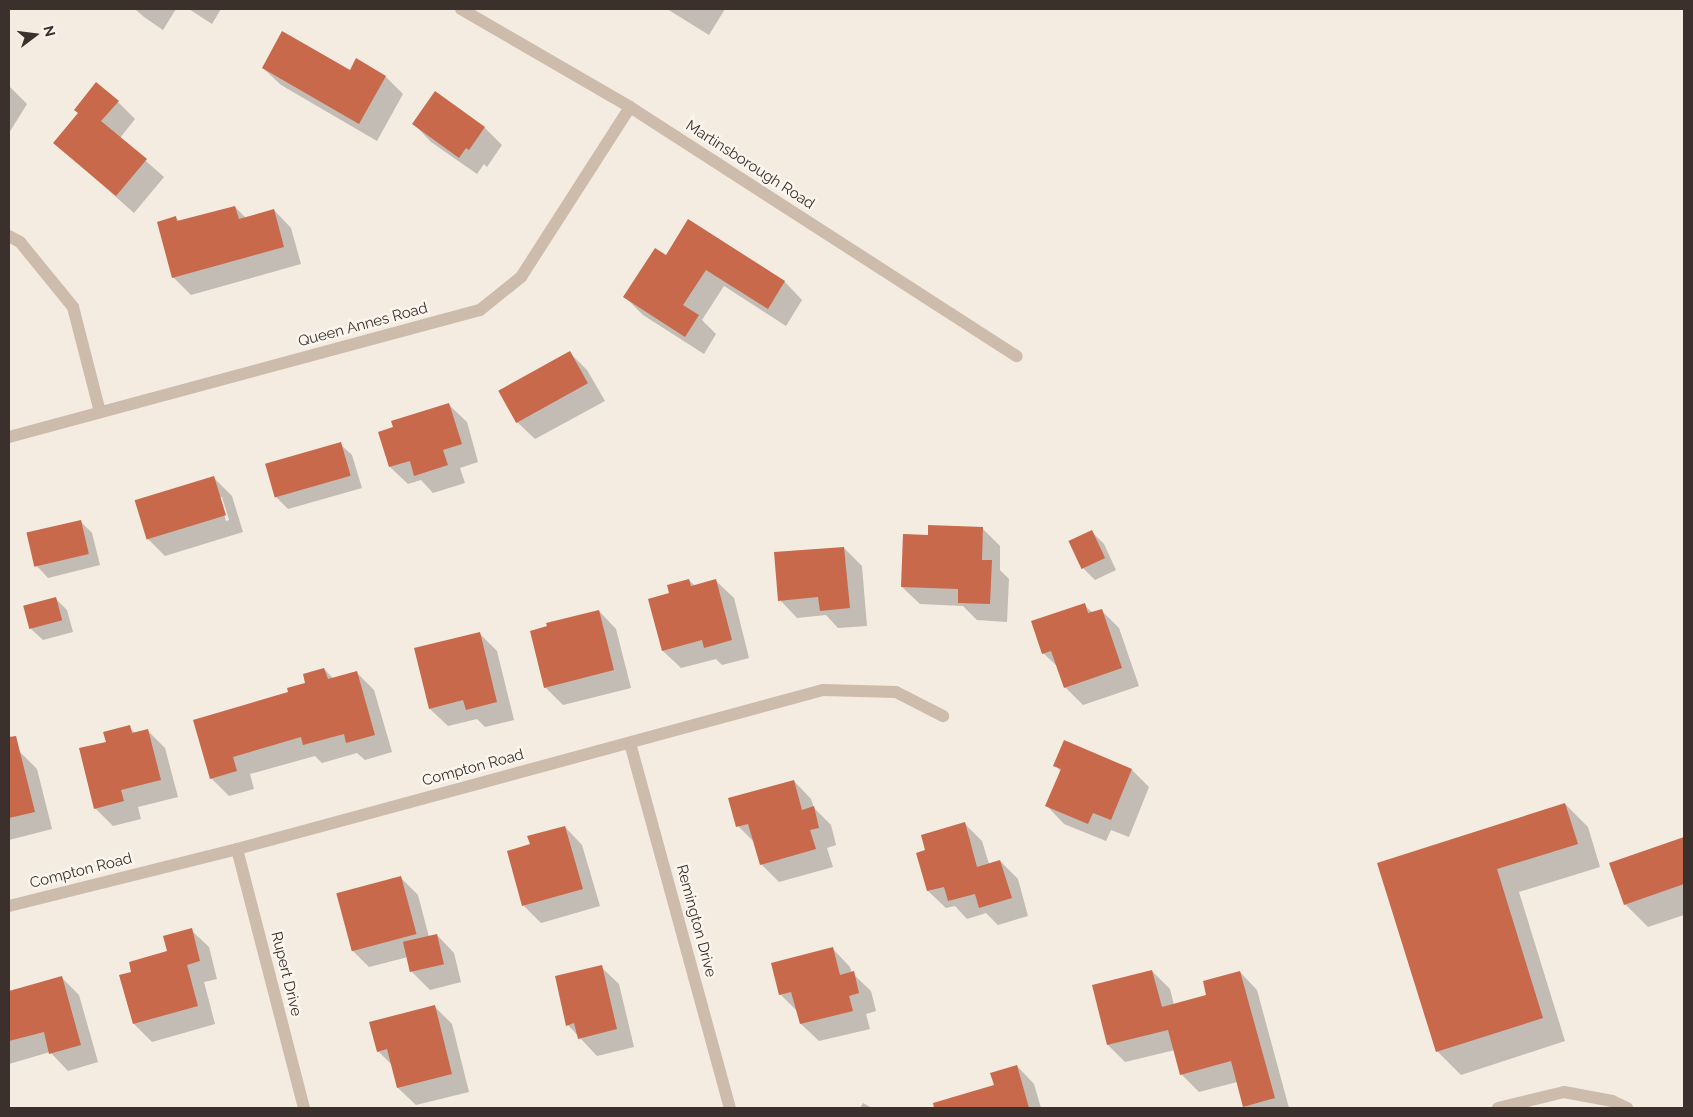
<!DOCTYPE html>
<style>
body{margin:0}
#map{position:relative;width:1693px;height:1117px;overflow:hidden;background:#f4ebe1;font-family:Raleway,sans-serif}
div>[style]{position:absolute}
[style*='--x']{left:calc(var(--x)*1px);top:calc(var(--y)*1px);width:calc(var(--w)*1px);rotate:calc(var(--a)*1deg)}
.shadow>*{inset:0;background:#0003}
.building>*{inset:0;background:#c8694b;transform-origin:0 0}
.street>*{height:12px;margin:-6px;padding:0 6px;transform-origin:6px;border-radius:6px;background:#cdbbac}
span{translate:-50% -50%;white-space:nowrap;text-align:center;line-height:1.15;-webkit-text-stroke:5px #fbf5ee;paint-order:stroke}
.street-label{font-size:15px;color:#3b302b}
.frame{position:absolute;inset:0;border:10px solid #3b302b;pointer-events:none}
.north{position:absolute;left:10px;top:10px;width:50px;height:50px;-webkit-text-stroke:4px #fbf5ee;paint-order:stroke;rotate:75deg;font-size:14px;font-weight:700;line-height:20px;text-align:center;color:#3b302b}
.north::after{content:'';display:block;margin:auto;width:18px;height:22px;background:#3b302b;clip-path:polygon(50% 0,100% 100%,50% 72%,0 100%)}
</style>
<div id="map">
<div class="shadow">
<i style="clip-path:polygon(135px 9px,176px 9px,163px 30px,144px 17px)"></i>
<i style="clip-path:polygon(189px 9px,221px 9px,212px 24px)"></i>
<i style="clip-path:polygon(667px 9px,725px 9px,709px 35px)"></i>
<i style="clip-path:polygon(356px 60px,386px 77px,403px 94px,377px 141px,281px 85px,263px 68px,350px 71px)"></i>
<i style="clip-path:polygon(9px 86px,27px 104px,9px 133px)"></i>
<i style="clip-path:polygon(436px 93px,485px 128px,502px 145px,487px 167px,484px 164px,477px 174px,431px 142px,414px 124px)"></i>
<i style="clip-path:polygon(118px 102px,135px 119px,120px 138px,164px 177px,134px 213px,55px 143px)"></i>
<i style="clip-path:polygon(235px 207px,246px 218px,274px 210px,291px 228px,301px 264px,191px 295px,173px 277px,176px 218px,180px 222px)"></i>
<i style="clip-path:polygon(689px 220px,785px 282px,802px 300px,786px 326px,724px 286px,702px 320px,716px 334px,704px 354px,643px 315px,625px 297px,666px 257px)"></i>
<i style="clip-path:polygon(569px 352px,587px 370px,605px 401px,535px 439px,517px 422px,500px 391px)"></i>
<i style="clip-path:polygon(449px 405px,467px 422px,478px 462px,460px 468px,465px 483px,433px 493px,421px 480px,408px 484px,390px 467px)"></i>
<i style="clip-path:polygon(340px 444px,352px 455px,362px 488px,288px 509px,276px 497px)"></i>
<i style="clip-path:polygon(evenodd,214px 478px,232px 496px,243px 532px,165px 556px,148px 539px,214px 478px,219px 497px,222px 497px,229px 520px,226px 521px,219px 497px)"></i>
<i style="clip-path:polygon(80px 521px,92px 533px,100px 565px,48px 578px,37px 566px)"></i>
<i style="clip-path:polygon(983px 529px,1000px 546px,1000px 570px,1009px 579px,1007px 622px,977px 620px,963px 606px,920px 604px,902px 587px,930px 536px)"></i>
<i style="clip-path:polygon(1092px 532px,1104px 544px,1116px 570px,1095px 580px,1083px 568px)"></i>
<i style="clip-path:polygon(844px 548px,862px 566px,867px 626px,838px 628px,826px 615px,797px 618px,780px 600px)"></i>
<i style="clip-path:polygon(689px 580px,695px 586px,716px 581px,734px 598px,749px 658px,722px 665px,716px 659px,681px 668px,663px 651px,649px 599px,671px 594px)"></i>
<i style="clip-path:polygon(55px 598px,67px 610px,73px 632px,43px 640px,31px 629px)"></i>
<i style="clip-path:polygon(1084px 605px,1093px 613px,1101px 610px,1119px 628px,1139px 686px,1083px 705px,1065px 687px,1059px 668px,1043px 653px)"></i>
<i style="clip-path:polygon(599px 611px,616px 629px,631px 688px,563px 705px,545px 687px)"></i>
<i style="clip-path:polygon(479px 633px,497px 651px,514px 720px,485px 727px,477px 719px,448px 726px,430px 709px)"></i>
<i style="clip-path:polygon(324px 669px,334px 679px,356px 672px,374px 690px,392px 752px,365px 760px,357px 753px,322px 763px,315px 756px,250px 774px,254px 789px,229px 796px,211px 778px,290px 693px,307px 683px)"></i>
<i style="clip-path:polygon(129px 727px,136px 734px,148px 731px,165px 748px,178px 797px,138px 807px,141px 819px,113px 826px,95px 808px,107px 743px)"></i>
<i style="clip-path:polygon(19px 751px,37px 769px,52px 829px,9px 840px,9px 754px)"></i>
<i style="clip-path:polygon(1055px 765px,1132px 770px,1149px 787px,1129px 837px,1111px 830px,1106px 841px,1064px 824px,1047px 806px,1061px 772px)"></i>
<i style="clip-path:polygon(794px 781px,811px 799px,814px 808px,831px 825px,836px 845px,827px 848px,833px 867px,779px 882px,761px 864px,756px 844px,738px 826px)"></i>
<i style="clip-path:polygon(1565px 804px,1588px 827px,1600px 867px,1519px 892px,1565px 1041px,1461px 1075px,1437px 1051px,1379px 863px)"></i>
<i style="clip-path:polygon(964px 823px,982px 841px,989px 864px,1000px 861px,1018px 879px,1028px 916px,998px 925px,986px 913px,967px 919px,955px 906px,946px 908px,928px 891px,927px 851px)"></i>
<i style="clip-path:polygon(565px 827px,582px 845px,600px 906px,541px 923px,523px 905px)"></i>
<i style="clip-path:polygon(1684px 839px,1684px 915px,1648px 927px,1625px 904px,1611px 864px)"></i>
<i style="clip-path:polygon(400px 877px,418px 895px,429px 937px,437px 935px,454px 953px,461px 982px,430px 990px,412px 972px,408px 957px,369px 967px,351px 949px)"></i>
<i style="clip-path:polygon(191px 930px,209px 947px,217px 979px,204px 982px,215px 1024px,152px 1042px,134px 1024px,121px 976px,133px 973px,168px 952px)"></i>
<i style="clip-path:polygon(833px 949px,850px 967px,852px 973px,871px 991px,876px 1011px,866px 1014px,870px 1029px,819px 1041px,801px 1024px,798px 1012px,780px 994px)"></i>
<i style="clip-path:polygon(601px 967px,619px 984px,634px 1047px,597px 1056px,568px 1025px)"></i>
<i style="clip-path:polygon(1152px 971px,1170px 989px,1174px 1005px,1208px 996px,1240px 972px,1257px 990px,1289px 1108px,1246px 1108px,1237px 1082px,1199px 1092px,1181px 1074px,1175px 1050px,1125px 1062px,1108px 1045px)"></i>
<i style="clip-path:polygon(62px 978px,79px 995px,98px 1062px,68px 1071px,50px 1052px,9px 1064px,9px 992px)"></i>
<i style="clip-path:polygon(434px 1006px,452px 1024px,469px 1092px,416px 1105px,398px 1088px,393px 1066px,378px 1051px)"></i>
<i style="clip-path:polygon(1017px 1066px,1034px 1084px,1041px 1108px,956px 1108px,953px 1098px,995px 1086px)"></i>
<i style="clip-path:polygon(863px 1103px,872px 1108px,860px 1108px)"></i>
</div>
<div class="building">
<i style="clip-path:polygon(282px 31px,350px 70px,356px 58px,386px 76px,359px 124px,262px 68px)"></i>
<i style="clip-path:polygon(96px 82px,119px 101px,101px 121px,147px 159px,116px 196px,53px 143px,78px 113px,74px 110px)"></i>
<i style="clip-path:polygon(435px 91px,485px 127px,469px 150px,466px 148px,459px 158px,412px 124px)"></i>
<i style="clip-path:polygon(235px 206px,239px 219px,274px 209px,284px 247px,172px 278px,157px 222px,176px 216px,177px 221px)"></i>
<i style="clip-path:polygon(688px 219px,785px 281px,768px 309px,706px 270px,683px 305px,699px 315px,685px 337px,623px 297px,655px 248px,666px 255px)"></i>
<i style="left:570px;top:351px;width:37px;height:82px;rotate:61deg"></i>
<i style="clip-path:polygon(449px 403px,462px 444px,443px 450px,448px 465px,414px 476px,410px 461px,389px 467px,378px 432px,393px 427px,391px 421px)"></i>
<i style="left:341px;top:442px;width:35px;height:79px;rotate:74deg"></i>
<i style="left:214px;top:476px;width:41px;height:83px;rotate:73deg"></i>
<i style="left:81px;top:520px;width:35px;height:56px;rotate:77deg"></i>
<i style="clip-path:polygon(928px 525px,983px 527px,982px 560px,992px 560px,990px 604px,958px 603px,958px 589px,901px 587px,903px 534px,928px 535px)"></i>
<i style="left:1092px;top:530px;width:31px;height:26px;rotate:65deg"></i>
<i style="clip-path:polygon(844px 547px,850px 608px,820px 611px,818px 597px,778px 601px,774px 552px)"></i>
<i style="clip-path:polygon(689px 579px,691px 586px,716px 579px,732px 640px,704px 648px,702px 640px,662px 651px,648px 599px,669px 593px,667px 585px)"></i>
<i style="left:56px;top:597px;width:24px;height:34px;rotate:75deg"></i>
<i style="clip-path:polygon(1085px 603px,1088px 613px,1102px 609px,1122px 668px,1064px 688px,1051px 651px,1042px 654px,1031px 621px)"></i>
<i style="clip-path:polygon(599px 610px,614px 670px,544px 688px,530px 631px,547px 626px,546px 623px)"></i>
<i style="clip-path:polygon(480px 632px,497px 702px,466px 710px,463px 700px,429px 709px,414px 648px)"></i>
<i style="clip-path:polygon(324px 668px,328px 679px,357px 671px,375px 735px,346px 743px,344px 734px,303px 745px,301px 737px,233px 757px,237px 771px,210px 779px,193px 720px,288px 692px,287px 688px,305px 683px,303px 674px)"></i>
<i style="clip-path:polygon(130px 725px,132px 733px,148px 729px,161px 780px,121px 790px,124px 801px,94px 809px,79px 748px,106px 742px,103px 732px)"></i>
<i style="clip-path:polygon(16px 736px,35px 812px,9px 818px,9px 737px)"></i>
<i style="clip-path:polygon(1064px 740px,1132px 769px,1111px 820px,1093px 813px,1088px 824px,1045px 806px,1061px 769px,1053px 766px)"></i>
<i style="clip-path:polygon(794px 780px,802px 810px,814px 806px,819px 828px,810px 830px,816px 849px,760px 865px,748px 824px,736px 827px,728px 798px)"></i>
<i style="clip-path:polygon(1565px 803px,1578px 844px,1497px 869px,1543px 1018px,1436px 1052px,1377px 863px)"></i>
<i style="clip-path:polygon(965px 822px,977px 867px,1000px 860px,1012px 898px,979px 908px,975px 894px,948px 901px,944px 887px,927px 891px,916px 853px,925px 850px,921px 835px)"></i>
<i style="clip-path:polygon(565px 826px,583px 889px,522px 906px,507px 851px,530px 844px,527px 836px)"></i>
<i style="clip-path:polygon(1684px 837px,1684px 884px,1624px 905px,1609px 863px)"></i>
<i style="left:401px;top:876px;width:60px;height:67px;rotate:75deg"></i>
<i style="clip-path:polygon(192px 928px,200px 961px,187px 965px,198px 1006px,133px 1024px,119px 975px,131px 972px,129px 962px,167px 951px,163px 936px)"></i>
<i style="left:437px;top:934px;width:31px;height:35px;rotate:77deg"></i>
<i style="clip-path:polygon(833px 947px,840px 975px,854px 971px,859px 993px,849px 996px,853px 1011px,800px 1024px,791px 992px,779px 995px,771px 963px)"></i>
<i style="clip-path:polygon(602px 965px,617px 1029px,578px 1039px,574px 1023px,566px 1026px,555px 976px)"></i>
<i style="clip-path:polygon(1152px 970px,1162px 1007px,1206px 995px,1203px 981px,1240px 971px,1275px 1098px,1243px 1107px,1231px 1061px,1180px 1075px,1168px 1030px,1107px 1045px,1092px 985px)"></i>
<i style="clip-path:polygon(62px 976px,81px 1045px,49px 1054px,44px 1032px,9px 1041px,9px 991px)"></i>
<i style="clip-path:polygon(435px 1005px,452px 1074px,397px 1088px,387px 1049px,377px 1052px,369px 1022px)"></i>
<i style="clip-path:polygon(1017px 1065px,1029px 1108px,934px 1108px,933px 1103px,994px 1085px,990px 1073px)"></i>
</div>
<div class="street">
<i style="--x:461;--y:9;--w:195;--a:30.1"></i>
<i style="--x:630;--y:107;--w:460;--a:32.8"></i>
<i style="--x:9;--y:236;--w:13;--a:29"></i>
<i style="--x:20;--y:242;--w:84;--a:50.8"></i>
<i style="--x:73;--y:307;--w:108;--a:75.6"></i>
<i style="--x:9;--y:437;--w:488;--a:-15.1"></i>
<i style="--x:480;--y:310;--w:53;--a:-38.8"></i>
<i style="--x:521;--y:277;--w:202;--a:-57.3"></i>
<i style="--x:630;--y:743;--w:378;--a:74.7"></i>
<i style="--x:237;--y:849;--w:268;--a:75.5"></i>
<i style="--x:9;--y:906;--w:235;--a:-14"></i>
<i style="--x:237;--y:849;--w:607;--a:-15.18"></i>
<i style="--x:823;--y:690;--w:73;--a:1.6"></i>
<i style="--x:896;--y:692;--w:53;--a:27.1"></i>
<i style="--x:1498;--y:1108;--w:68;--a:-13.6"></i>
<i style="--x:1564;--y:1092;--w:49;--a:10.6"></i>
<i style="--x:1612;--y:1101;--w:17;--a:25"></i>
</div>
<div class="street-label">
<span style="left:750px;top:165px;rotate:33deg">Martinsborough Road</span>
<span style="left:363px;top:325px;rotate:-15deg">Queen Annes Road</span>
<span style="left:473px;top:768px;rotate:-15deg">Compton Road</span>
<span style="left:81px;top:871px;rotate:-14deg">Compton Road</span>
<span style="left:696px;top:921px;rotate:75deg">Remington Drive</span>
<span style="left:286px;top:974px;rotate:76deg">Rupert Drive</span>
</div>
<div class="frame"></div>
<div class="north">N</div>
</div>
